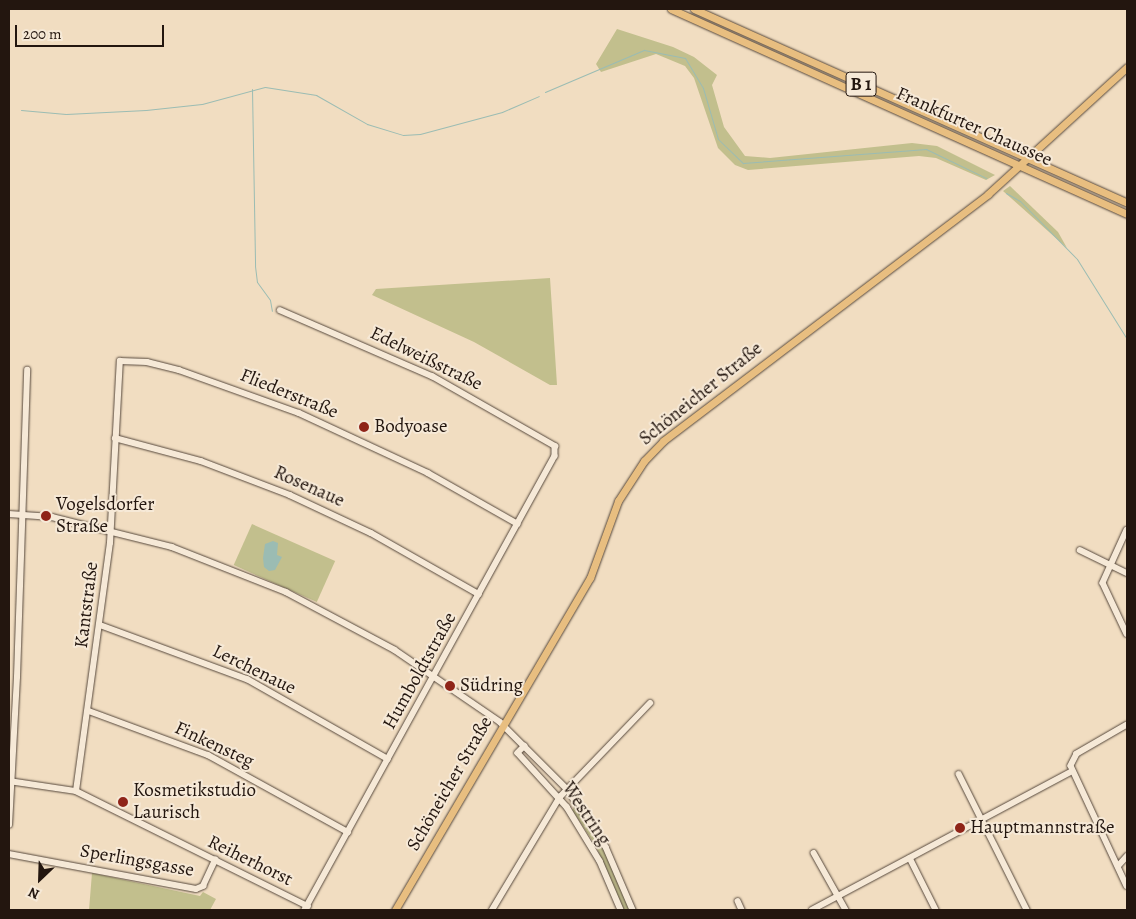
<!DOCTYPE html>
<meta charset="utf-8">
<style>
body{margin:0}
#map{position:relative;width:1136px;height:919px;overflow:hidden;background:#f1ddc1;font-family:Alegreya,serif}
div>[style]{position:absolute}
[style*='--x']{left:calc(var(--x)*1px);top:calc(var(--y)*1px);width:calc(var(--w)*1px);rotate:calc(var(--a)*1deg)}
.green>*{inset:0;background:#c2bf8d;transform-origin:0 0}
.water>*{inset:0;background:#9bbcb3}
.stream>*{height:1px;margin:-0.5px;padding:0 0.5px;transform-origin:0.5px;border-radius:0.5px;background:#9bbcb3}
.roads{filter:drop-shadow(0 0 1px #56483c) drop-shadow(0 0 1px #56483c)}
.minor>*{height:5.5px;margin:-2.75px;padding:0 2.75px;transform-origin:2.75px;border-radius:2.75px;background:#f6e9d7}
.major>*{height:7px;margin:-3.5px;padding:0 3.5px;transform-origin:3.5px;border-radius:3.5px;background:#e8be80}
.dots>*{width:14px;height:14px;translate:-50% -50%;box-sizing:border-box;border:2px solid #f6e9d7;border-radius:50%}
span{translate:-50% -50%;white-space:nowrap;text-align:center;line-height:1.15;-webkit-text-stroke:4px #f6e9d7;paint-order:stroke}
.shield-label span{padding:1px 4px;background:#f6e9d7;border:1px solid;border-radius:4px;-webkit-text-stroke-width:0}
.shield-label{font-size:18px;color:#23160f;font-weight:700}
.street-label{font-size:19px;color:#23160f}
.poi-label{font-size:19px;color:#23160f}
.left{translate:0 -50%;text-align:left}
.frame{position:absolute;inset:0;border:10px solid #23160f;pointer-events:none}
.north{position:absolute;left:15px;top:854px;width:50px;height:50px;-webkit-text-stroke:4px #f6e9d7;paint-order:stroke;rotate:204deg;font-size:14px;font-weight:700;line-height:20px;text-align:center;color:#23160f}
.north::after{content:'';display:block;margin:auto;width:18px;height:22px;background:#23160f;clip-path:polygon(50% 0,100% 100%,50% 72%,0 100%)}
.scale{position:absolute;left:15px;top:25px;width:149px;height:22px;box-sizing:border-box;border:2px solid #23160f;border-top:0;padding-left:6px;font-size:15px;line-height:18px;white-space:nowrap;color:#23160f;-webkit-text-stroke:4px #f6e9d7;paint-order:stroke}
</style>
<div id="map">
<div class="green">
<i style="clip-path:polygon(617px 29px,673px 47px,694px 57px,717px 75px,712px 85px,724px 127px,745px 156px,770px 158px,912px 143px,937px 146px,995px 175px,986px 180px,936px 158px,919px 156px,748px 170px,735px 165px,718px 148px,694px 78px,685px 66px,656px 54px,601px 72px,596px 64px)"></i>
<i style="clip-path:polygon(1010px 186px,1058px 232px,1067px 248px,1003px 191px)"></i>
<i style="clip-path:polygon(550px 278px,557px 385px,550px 385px,474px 342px,372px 295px,376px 289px)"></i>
<i style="left:252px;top:524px;width:91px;height:45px;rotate:24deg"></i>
<i style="clip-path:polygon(576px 805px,605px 848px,631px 910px,623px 910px,596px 846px,572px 810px)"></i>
<i style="clip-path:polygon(92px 873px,200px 896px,203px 892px,216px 899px,210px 910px,89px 910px)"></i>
</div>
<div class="water">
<i style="clip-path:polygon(273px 541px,278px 543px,277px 555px,282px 557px,275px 570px,269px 571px,264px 567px,263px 558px,265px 544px)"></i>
</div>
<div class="stream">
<i style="--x:252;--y:89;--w:177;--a:89"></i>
<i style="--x:255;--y:266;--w:16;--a:83"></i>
<i style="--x:257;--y:282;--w:22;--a:54"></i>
<i style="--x:270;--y:300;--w:11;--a:80"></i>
<i style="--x:545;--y:92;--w:108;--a:-23"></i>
<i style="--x:644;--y:50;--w:42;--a:11"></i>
<i style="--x:685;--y:58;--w:35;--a:59"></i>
<i style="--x:703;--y:88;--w:53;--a:73.6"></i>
<i style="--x:718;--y:139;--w:35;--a:44"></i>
<i style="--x:743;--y:163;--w:184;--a:-4.4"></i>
<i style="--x:926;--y:149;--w:67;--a:25.8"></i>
<i style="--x:21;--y:110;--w:45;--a:5.1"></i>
<i style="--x:66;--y:114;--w:80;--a:-2.9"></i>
<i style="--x:146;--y:110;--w:56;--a:-6.1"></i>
<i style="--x:202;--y:104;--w:65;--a:-15.1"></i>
<i style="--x:265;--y:87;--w:52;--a:8.9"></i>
<i style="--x:316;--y:95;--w:59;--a:29.6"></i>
<i style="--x:367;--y:124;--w:38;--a:17"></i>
<i style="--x:403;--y:135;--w:17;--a:-3"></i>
<i style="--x:420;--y:134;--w:85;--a:-15"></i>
<i style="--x:502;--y:112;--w:40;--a:-23.4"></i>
<i style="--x:1006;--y:193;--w:16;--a:30"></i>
<i style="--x:1020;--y:201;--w:81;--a:45.5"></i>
<i style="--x:1077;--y:259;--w:94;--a:58"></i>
</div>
<div class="roads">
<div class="minor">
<i style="--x:280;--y:310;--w:166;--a:23.5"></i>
<i style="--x:432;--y:376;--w:142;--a:29.6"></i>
<i style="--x:555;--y:446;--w:10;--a:90"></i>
<i style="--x:555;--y:456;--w:518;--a:118.84"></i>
<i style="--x:115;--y:438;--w:89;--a:15"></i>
<i style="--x:201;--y:461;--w:95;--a:20.9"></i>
<i style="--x:290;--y:495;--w:89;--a:25.1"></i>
<i style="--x:371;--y:533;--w:124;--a:29.5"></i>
<i style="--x:9;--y:514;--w:43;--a:4"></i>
<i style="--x:52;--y:517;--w:124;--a:14"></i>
<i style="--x:172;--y:547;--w:123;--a:21.5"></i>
<i style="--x:286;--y:592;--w:123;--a:28"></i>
<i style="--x:395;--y:650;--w:127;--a:34.4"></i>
<i style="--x:500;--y:722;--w:95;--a:45"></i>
<i style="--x:567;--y:789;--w:70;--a:56.1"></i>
<i style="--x:606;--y:847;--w:69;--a:66.8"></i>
<i style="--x:1127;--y:530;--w:58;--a:114.4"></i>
<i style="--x:1103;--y:583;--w:56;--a:64.8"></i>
<i style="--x:1080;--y:550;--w:52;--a:26.1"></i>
<i style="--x:100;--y:625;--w:157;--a:20.2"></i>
<i style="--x:247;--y:679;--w:162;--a:29.6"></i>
<i style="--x:89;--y:711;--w:127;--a:20.3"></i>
<i style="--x:208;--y:755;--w:160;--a:28.8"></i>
<i style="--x:1127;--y:725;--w:58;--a:149.9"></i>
<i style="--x:1077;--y:754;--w:13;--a:117"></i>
<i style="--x:1071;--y:766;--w:132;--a:65"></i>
<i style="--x:525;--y:746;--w:10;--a:135"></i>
<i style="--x:518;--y:753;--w:73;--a:47.8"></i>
<i style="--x:567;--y:807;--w:63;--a:58.6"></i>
<i style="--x:600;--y:861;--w:53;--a:66.8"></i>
<i style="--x:959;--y:774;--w:152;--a:63.4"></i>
<i style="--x:9;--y:781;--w:68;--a:8.5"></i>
<i style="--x:76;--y:791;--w:259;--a:26.4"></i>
<i style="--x:76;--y:791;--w:250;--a:-82.2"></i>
<i style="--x:110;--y:543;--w:182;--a:-86.9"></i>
<i style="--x:120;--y:361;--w:27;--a:2"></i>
<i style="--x:147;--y:362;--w:33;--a:14"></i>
<i style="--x:179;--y:370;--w:127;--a:19.7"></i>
<i style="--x:299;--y:413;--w:142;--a:24.9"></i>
<i style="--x:428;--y:473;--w:103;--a:29.5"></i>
<i style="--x:9;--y:825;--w:148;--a:-86.9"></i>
<i style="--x:17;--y:677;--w:307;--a:-88.1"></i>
<i style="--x:814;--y:853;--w:65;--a:60.7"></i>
<i style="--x:9;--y:854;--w:190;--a:10.6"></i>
<i style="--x:196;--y:889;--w:8;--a:-23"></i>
<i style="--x:203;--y:886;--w:29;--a:-65"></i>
<i style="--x:910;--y:858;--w:58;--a:63.4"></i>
<i style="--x:1118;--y:866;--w:13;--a:-48"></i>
<i style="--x:738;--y:901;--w:10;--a:66"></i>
<i style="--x:492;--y:910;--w:132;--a:-59"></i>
<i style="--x:560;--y:797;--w:130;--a:-46.2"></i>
<i style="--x:812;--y:910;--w:295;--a:-28.1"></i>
</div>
<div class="major">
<i style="--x:671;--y:9;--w:500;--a:24.2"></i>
<i style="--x:694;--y:9;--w:474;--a:24.1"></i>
<i style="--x:395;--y:910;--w:385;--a:-59.6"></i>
<i style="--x:590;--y:578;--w:82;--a:-70"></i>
<i style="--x:618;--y:501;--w:48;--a:-57"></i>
<i style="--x:644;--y:461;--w:28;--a:-46"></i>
<i style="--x:663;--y:441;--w:408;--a:-37.2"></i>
<i style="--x:988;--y:194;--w:188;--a:-42.4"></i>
</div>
</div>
<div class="dots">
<i style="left:364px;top:427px;background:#8f2418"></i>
<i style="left:46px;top:516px;background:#8f2418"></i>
<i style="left:450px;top:686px;background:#8f2418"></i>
<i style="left:123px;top:802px;background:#8f2418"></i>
<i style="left:960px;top:828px;background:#8f2418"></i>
</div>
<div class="shield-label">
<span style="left:861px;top:84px">B 1</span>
</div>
<div class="street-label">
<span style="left:974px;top:127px;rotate:24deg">Frankfurter Chaussee</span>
<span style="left:426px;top:359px;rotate:26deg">Edelweißstraße</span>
<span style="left:289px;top:394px;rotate:22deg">Fliederstraße</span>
<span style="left:701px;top:394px;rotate:-39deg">Schöneicher Straße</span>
<span style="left:309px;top:487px;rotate:24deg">Rosenaue</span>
<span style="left:87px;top:605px;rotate:-83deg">Kantstraße</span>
<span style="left:254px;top:670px;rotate:26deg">Lerchenaue</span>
<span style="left:420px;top:671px;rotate:-61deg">Humboldtstraße</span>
<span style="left:214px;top:745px;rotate:25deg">Finkensteg</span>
<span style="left:450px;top:784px;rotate:-60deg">Schöneicher Straße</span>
<span style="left:586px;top:814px;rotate:56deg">Westring</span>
<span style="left:137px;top:861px;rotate:10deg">Sperlingsgasse</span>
<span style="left:250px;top:861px;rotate:26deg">Reiherhorst</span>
</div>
<div class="poi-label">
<span class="left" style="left:374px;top:427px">Bodyoase</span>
<span class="left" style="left:56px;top:516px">Vogelsdorfer<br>Straße</span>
<span class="left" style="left:460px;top:686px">Südring</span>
<span class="left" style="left:133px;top:802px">Kosmetikstudio<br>Laurisch</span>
<span class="left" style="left:970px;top:828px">Hauptmannstraße</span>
</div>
<div class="frame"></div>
<div class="north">N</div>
<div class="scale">200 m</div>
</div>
